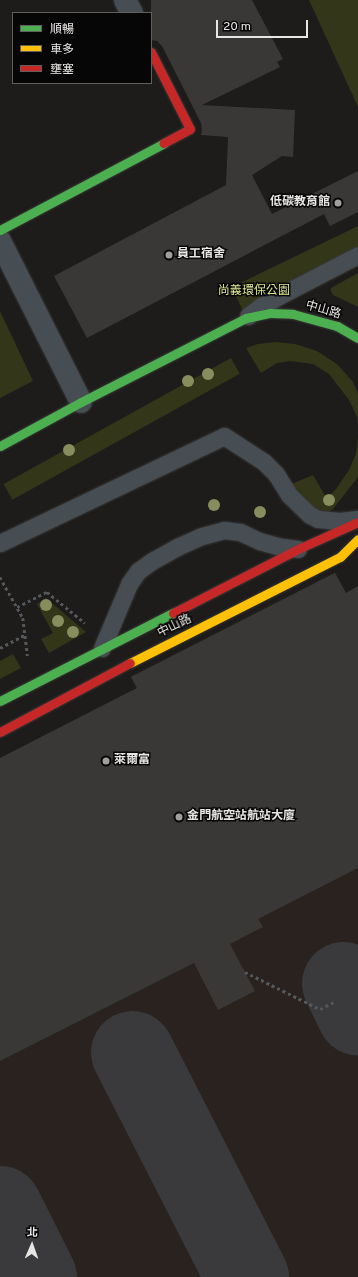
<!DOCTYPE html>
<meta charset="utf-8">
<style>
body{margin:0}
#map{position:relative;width:358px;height:1277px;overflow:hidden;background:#1d1c1b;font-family:Overpass,"Noto Sans TC",sans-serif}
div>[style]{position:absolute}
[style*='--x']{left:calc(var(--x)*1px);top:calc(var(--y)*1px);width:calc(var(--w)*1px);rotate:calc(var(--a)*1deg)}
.built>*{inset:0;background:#29221e}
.green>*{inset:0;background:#333618;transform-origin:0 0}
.taxiway>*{height:83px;margin:-41.5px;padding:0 41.5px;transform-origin:41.5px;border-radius:41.5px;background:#3a3a3c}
.building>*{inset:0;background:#393837}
.path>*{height:2.5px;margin-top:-1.25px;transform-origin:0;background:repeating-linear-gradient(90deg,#54585a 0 3px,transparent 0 6px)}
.roads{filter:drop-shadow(0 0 1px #393837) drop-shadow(0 0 1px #393837)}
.lane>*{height:17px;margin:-8.5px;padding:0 8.5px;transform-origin:8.5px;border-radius:8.5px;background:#474e53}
.street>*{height:22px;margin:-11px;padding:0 11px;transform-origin:11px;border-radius:11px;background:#474e53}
.fast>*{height:9px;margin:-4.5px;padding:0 4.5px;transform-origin:4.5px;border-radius:4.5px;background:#4caf50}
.slow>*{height:9px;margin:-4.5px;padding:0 4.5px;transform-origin:4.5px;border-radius:4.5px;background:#ffc107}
.jam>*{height:9px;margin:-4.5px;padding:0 4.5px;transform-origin:4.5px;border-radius:4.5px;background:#c62828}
.trees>*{width:12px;height:12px;margin:-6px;border-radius:50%;background:#878d5c}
.dots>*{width:11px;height:11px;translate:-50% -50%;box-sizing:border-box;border:2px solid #070606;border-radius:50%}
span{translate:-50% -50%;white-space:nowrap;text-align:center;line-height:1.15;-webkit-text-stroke:3px #070606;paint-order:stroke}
.poi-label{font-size:12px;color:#e8e6e5;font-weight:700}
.right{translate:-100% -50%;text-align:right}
.left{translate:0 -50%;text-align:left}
.park-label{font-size:12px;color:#deea92}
.street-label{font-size:12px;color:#e8e6e5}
.legend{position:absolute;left:12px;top:12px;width:140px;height:72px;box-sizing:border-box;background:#070606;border:1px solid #61605f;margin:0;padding:5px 7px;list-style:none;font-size:12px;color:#e8e6e5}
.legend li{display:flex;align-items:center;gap:8px;height:20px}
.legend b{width:20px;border:1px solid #61605f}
.north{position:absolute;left:12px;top:1225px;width:40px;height:40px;-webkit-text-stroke:3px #070606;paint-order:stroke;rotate:2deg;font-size:11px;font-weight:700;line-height:16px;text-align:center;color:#e8e6e5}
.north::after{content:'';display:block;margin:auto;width:14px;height:18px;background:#e8e6e5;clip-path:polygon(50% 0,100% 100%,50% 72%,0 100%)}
.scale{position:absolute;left:216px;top:20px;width:92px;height:18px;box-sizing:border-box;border:2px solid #e8e6e5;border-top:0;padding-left:5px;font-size:12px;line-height:14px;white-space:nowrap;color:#e8e6e5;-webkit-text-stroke:3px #070606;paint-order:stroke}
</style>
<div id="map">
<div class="built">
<i style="clip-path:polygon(335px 572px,346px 593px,358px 586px,358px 1277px,0 1277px,0 758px,136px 688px,131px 676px)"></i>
</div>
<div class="green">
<i style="clip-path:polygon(309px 0,358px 0,358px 107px)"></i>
<i style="clip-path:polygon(358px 226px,358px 255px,246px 318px,232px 287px)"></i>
<i style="clip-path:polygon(358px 273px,358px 307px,333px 295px,331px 291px,331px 288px)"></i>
<i style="clip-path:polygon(0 311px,33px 381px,0 398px)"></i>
<i style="clip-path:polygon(275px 342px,295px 344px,317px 351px,337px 364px,353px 382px,358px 393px,358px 426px,357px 417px,349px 400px,329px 374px,313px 364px,290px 361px,277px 363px,261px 373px,246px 348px,258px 344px)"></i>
<i style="left:231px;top:358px;width:18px;height:260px;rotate:61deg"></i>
<i style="clip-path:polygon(358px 436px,358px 477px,333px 509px,322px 516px,289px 485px,313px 475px,326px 497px,329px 496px,336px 489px,349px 470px,356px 454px)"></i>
<i style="clip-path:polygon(46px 598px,86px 632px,49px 653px,41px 639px,53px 633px,37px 604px)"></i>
<i style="clip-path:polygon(13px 654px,21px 668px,0 679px,0 661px)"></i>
</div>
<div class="taxiway">
<i style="--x:343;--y:983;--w:34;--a:64"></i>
<i style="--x:132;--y:1052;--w:253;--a:62.9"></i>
<i style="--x:0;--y:1207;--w:78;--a:63.4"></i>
</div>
<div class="building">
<i style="clip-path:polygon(151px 0,252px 0,283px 59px,277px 62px,280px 67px,202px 105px,295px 110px,293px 157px,282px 156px,252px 175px,272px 214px,358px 171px,358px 212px,330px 226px,324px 214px,87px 338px,54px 276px,226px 185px,228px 137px,201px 135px,202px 130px,201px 123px,162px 46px,157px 41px,151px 40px)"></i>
<i style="clip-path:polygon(335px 573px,346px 593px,358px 586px,358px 868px,258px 919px,263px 927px,230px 944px,255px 991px,218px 1010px,194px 963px,0 1061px,0 758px,137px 688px,131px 677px)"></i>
</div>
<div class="path">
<i style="--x:0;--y:577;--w:47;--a:60.7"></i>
<i style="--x:23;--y:618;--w:38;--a:83"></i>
<i style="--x:17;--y:607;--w:34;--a:-27"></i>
<i style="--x:47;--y:592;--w:49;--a:39.2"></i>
<i style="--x:0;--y:648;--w:30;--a:-28"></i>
<i style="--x:245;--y:972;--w:84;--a:26.3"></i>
<i style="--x:320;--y:1009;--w:18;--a:-27"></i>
</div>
<div class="roads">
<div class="lane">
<i style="--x:248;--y:316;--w:16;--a:-38"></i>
<i style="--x:261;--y:306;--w:21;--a:-29"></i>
<i style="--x:279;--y:296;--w:89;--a:-27.4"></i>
<i style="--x:0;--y:543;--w:248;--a:-25.5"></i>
<i style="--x:224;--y:436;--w:48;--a:33"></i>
<i style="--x:264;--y:462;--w:17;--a:45"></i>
<i style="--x:276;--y:474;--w:25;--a:58"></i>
<i style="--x:289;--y:495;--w:29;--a:44"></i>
<i style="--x:310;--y:515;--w:9;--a:27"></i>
<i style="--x:318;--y:519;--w:22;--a:5"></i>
<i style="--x:340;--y:521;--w:17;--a:-7"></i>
<i style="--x:102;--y:648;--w:69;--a:-67.1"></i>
<i style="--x:129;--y:584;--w:16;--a:-55"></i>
<i style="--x:138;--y:571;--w:17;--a:-36"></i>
<i style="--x:152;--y:561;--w:29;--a:-29"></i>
<i style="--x:177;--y:547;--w:27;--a:-24"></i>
<i style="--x:202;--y:536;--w:23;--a:-15"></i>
<i style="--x:224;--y:530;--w:16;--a:7"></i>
<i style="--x:240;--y:532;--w:21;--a:25"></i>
<i style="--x:259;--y:541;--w:24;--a:15"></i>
<i style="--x:282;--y:547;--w:16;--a:7"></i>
</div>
<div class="street">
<i style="--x:125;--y:0;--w:15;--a:62"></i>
<i style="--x:0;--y:241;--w:180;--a:63.3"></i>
</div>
<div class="fast">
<i style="--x:0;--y:230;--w:186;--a:-27.9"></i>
<i style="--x:0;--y:446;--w:92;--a:-28.5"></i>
<i style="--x:81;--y:402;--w:185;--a:-27"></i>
<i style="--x:246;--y:318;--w:25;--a:-12"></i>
<i style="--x:270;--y:313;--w:23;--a:2"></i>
<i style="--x:293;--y:314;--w:46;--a:15.3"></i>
<i style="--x:337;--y:326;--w:24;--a:30"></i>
<i style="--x:0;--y:701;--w:194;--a:-27"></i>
</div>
<div class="slow">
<i style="--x:130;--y:663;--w:235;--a:-26.8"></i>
<i style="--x:340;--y:557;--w:25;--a:-45"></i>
</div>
<div class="jam">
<i style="--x:151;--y:52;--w:86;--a:63.1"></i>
<i style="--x:190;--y:129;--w:30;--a:152"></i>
<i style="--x:173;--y:613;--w:140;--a:-27.1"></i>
<i style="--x:298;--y:549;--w:66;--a:-24.2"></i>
<i style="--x:0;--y:732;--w:147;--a:-28"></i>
</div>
</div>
<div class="trees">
<i style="left:208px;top:374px"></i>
<i style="left:188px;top:381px"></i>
<i style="left:69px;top:450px"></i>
<i style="left:329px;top:500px"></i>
<i style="left:214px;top:505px"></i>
<i style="left:260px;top:512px"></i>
<i style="left:46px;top:605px"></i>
<i style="left:58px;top:621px"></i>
<i style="left:73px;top:632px"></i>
</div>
<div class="dots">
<i style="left:338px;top:203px;background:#a19f9e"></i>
<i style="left:169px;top:255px;background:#a19f9e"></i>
<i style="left:106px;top:761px;background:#a19f9e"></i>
<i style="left:179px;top:817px;background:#a19f9e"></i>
</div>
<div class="poi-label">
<span class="right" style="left:330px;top:203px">低碳教育館</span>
<span class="left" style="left:177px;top:255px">員工宿舍</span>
<span class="left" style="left:114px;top:761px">萊爾富</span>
<span class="left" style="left:187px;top:817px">金門航空站航站大廈</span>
</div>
<div class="park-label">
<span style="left:254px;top:292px">尚義環保公園</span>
</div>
<div class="street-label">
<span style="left:323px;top:311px;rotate:16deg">中山路</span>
<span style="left:175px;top:627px;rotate:-26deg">中山路</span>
</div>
<ul class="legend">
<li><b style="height:5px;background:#4caf50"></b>順暢</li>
<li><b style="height:5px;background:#ffc107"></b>車多</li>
<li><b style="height:5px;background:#c62828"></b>壅塞</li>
</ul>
<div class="north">北</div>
<div class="scale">20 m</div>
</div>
